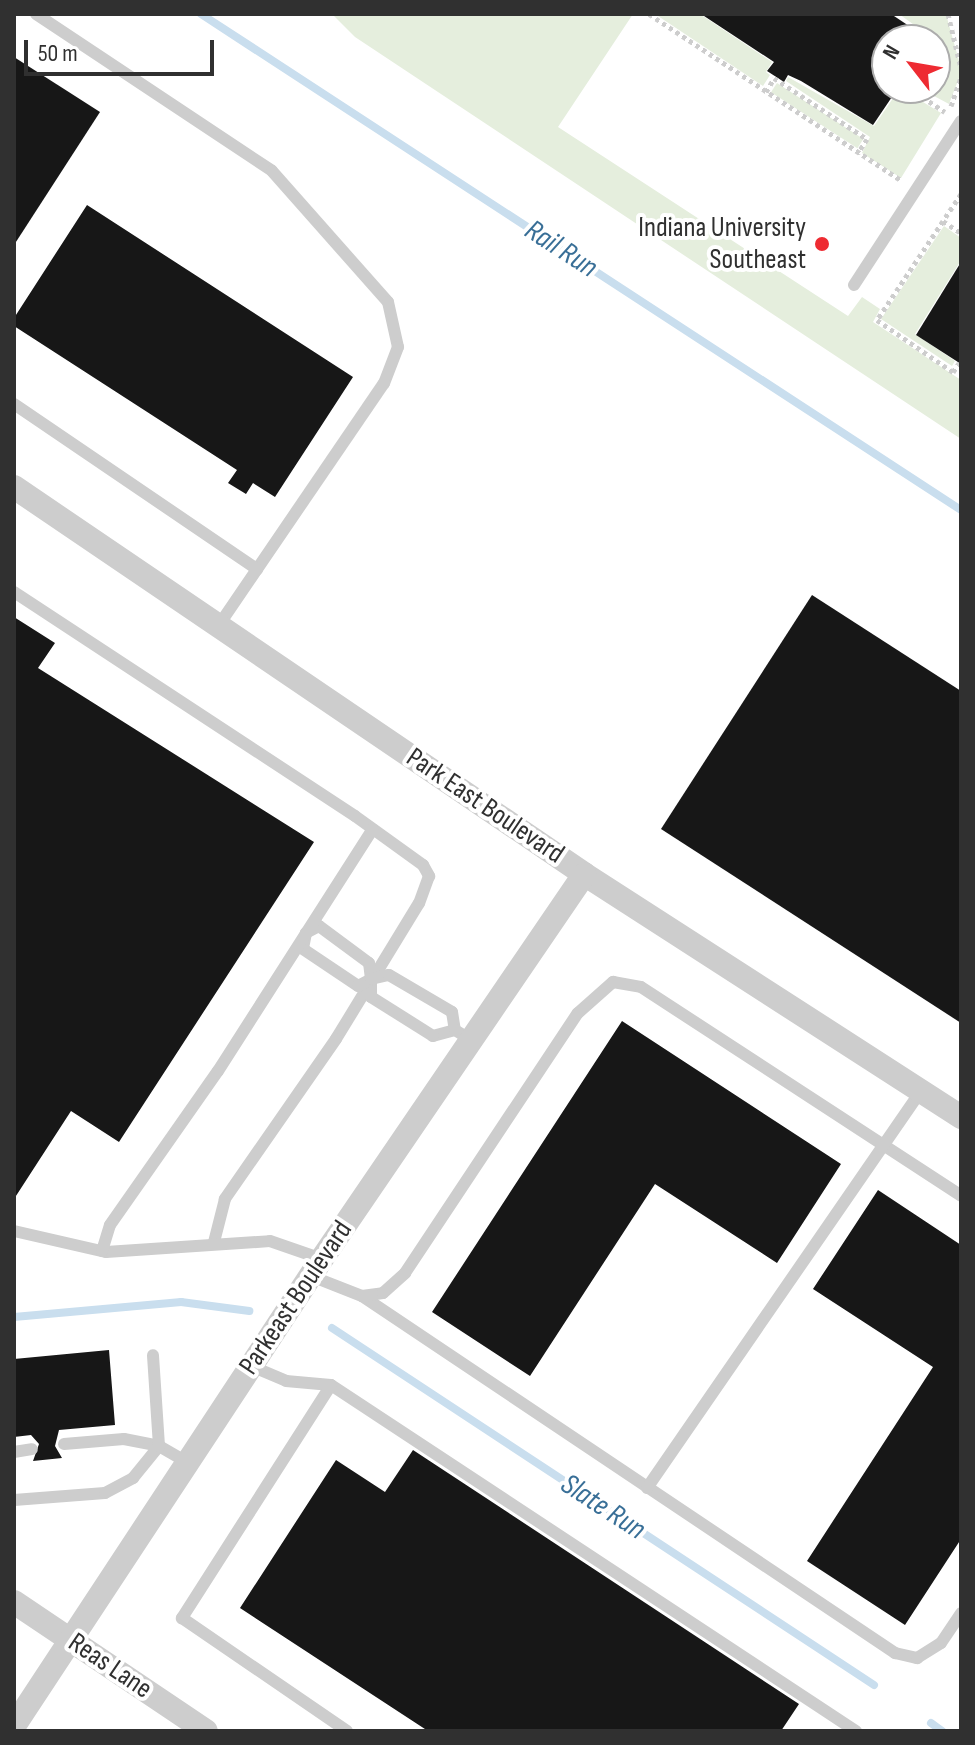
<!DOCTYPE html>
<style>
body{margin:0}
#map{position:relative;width:975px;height:1745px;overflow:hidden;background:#fff;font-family:"Sofia Sans Condensed",sans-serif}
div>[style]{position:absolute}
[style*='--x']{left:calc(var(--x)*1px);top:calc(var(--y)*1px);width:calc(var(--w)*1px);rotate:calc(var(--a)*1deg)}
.green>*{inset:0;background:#e5eedd;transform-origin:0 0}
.stream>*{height:8px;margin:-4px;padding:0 4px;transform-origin:4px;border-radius:4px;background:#c9deee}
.building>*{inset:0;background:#171717}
.path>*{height:5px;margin-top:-2.5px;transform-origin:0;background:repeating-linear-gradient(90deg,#cdcdcd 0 4px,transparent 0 8px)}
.service>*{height:12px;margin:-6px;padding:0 6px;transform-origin:6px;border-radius:6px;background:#cdcdcd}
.minor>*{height:24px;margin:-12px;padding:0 12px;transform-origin:12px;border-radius:12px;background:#cdcdcd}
.dots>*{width:22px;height:22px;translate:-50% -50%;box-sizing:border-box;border:4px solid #fff;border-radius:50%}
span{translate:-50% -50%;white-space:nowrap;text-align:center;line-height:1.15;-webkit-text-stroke:8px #fff;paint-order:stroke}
.poi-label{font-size:28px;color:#303030}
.right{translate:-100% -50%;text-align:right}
.street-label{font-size:28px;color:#303030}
.water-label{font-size:30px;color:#396f97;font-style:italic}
.frame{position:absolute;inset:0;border:16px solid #303030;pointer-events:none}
.north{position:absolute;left:871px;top:24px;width:80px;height:80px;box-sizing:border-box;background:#fff;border:2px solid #acacac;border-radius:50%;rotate:301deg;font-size:22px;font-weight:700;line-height:32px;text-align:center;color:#303030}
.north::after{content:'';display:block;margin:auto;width:28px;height:36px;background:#ee2b32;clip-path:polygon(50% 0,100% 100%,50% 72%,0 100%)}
.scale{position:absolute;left:24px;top:40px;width:190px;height:36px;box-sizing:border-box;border:4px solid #303030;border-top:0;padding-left:10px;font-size:24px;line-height:28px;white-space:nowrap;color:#303030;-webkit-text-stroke:6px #fff;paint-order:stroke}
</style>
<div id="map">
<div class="green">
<i style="clip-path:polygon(332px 14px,633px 14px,558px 127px,848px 316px,862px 297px,880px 309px,873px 322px,961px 380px,961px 439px,355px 37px)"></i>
<i style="clip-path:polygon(655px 14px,700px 14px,772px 62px,766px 72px,770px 75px,763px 86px)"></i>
<i style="clip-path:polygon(899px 14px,946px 14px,959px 61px,959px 78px,949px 104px,919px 88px,935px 88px,935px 40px)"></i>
<i style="clip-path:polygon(788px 77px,874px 126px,900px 88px,941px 113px,901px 178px,862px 153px,870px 137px,786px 81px)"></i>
<i style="left:777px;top:83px;width:103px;height:11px;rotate:33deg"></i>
<i style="clip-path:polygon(944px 226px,961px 238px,960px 262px,915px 334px,955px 361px,952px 366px,881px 319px)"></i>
</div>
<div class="stream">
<i style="--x:201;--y:14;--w:908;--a:33.13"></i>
<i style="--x:14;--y:1317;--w:168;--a:-5.1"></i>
<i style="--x:181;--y:1302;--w:69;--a:7.5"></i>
<i style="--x:332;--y:1328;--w:649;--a:33.37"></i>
<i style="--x:931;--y:1723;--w:14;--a:36"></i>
</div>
<div class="building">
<i style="clip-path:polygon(701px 14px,891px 14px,930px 40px,887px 40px,887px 88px,898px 88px,873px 125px,801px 81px,788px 75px,784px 82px,767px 71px,774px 62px)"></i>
<i style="clip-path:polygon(14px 57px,100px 112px,14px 245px)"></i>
<i style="clip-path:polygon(87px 205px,353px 377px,275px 497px,253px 483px,246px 494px,228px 483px,237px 470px,14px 326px,14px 318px)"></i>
<i style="clip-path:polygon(961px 262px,961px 364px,916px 335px)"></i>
<i style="clip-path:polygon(812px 595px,961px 691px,961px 1023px,661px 829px)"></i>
<i style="clip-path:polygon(14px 617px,55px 643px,38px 668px,314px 842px,119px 1142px,71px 1111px,14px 1199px)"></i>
<i style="clip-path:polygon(622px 1021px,841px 1164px,777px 1263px,655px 1184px,530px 1376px,432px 1312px)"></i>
<i style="clip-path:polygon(878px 1190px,961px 1245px,961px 1539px,905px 1625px,807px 1561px,933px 1367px,813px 1289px)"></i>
<i style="clip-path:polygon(109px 1350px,115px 1425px,59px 1430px,55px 1446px,62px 1458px,33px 1461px,39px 1444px,31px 1435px,14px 1437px,14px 1359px)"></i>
<i style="clip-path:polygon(413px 1450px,799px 1704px,781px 1731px,428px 1731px,240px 1608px,336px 1460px,385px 1492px)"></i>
</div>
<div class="path">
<i style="--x:649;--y:14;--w:303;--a:33.4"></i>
<i style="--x:948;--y:14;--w:56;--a:76.5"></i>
<i style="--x:909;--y:88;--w:43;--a:33.7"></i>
<i style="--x:766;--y:92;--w:16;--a:-60"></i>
<i style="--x:774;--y:78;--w:111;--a:33.3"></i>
<i style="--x:867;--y:139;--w:17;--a:123"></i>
<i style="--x:951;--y:106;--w:31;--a:-71"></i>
<i style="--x:961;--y:194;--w:32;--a:124"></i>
<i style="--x:943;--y:221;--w:22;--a:34"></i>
<i style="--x:943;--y:221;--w:119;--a:123.7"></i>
<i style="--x:877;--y:320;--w:92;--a:34.4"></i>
<i style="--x:953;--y:372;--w:11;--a:-56"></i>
</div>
<div class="service">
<i style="--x:36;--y:14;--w:283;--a:33.6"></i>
<i style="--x:272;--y:171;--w:175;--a:48.5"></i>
<i style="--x:388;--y:302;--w:46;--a:77.5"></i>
<i style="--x:398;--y:347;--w:39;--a:111"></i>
<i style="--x:384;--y:383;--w:293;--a:124.3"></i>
<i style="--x:854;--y:285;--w:196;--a:-56.9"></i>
<i style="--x:14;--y:404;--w:294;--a:34.2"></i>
<i style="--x:14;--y:592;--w:408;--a:33.3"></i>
<i style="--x:355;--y:816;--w:84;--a:35.8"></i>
<i style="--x:423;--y:865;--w:13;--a:61"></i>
<i style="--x:429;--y:876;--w:29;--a:110"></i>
<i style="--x:419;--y:903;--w:159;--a:121.4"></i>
<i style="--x:336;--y:1039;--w:195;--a:124.8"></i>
<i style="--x:225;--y:1199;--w:44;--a:104.3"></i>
<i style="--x:455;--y:1030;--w:23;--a:165"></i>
<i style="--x:433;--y:1036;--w:73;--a:-147.8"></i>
<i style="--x:371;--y:997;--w:18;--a:-90"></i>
<i style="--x:371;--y:979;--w:16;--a:-97"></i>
<i style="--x:369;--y:963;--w:62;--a:-143.5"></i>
<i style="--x:319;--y:926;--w:15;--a:152"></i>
<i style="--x:306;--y:933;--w:16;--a:101"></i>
<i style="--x:303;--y:949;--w:66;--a:33.9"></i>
<i style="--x:358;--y:986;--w:15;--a:-28"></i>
<i style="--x:371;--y:979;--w:18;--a:-13"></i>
<i style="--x:389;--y:975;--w:73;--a:30.4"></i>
<i style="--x:452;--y:1012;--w:18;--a:81"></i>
<i style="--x:455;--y:1030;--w:19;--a:32"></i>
<i style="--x:14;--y:1231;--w:94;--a:12.9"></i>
<i style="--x:106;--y:1252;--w:164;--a:-3.8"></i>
<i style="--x:270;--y:1241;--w:55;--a:19.1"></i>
<i style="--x:102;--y:1251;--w:27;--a:-73"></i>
<i style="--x:110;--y:1225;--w:188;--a:-55"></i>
<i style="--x:218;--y:1071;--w:287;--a:-57.4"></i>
<i style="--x:311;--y:1276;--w:55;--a:21.4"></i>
<i style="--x:362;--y:1296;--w:642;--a:33.81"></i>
<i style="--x:895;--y:1653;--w:23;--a:13"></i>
<i style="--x:917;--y:1658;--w:28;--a:-32"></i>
<i style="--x:941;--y:1643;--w:36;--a:-56"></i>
<i style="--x:362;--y:1296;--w:21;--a:-8"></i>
<i style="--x:383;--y:1293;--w:30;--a:-42"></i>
<i style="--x:405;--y:1273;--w:312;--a:-56.4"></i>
<i style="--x:578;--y:1013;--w:47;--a:-41.5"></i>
<i style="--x:613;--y:982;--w:28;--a:10"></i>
<i style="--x:641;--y:987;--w:382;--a:33.1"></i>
<i style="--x:251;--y:1366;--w:38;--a:23"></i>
<i style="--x:286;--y:1381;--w:45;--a:5.1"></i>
<i style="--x:331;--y:1385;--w:629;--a:33.39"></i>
<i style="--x:331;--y:1385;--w:277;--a:122.6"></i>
<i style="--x:182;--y:1618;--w:200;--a:34.4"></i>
<i style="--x:64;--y:1444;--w:60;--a:-4.8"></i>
<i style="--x:124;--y:1439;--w:36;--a:11"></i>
<i style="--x:159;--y:1446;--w:32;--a:30"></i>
<i style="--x:14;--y:1452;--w:18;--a:-9"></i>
<i style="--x:647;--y:1488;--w:482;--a:-55.4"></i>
<i style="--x:14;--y:1500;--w:91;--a:-4.4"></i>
<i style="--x:105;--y:1493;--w:32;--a:-28"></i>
<i style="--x:133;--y:1478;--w:41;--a:-50.9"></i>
<i style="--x:159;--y:1446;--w:91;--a:-93.8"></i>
</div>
<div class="minor">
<i style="--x:14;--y:487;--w:689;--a:34.17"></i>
<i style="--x:584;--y:874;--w:449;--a:32.8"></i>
<i style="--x:14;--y:1602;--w:231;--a:33.9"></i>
<i style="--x:14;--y:1726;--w:551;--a:-56.63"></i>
<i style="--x:317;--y:1266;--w:474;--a:-55.7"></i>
</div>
<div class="dots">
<i style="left:822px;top:244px;background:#ee2b32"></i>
</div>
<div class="poi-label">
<span class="right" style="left:806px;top:244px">Indiana University<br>Southeast</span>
</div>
<div class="street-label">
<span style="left:485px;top:806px;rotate:34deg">Park East Boulevard</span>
<span style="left:296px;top:1298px;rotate:-56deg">Parkeast Boulevard</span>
<span style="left:110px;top:1666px;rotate:34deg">Reas Lane</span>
</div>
<div class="water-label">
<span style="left:561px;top:249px;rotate:33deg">Rail Run</span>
<span style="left:603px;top:1507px;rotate:33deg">Slate Run</span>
</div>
<div class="frame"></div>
<div class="north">N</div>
<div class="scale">50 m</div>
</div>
